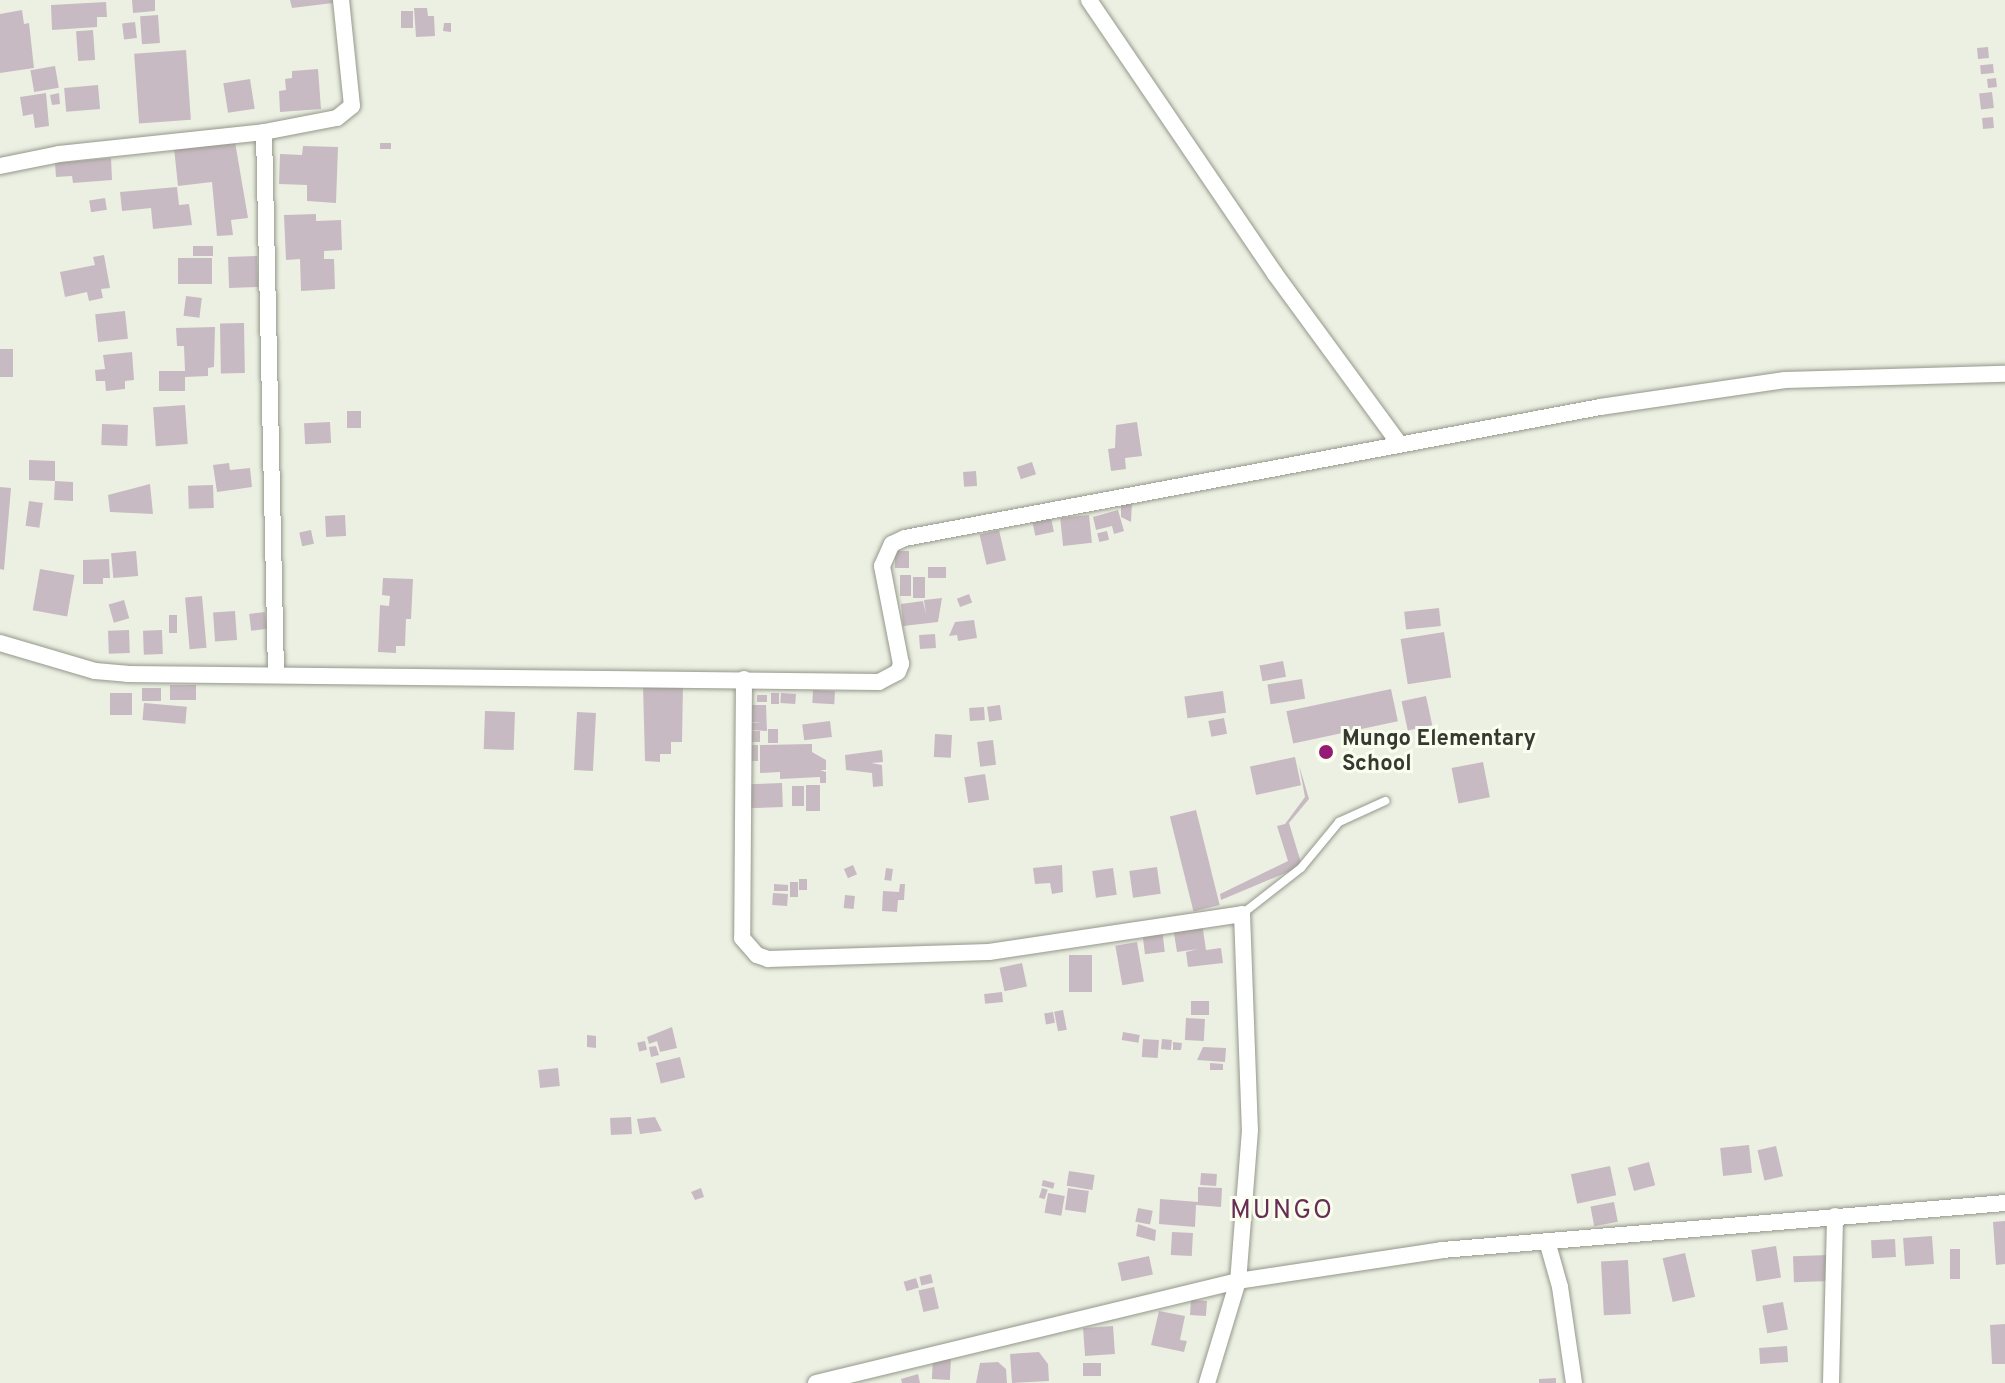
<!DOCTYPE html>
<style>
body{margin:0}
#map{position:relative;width:2005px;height:1383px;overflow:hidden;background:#ecf0e2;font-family:Overpass,sans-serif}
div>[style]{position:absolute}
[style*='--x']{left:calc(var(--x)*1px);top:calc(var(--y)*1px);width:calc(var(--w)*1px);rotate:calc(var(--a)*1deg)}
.building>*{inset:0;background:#c8bac2;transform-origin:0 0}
.roads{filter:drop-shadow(0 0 2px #94988b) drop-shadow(0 0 2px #94988b)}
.service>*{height:8px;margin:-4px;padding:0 4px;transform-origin:4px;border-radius:4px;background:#fff}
.minor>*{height:16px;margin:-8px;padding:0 8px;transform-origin:8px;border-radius:8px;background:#fff}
.dots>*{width:22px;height:22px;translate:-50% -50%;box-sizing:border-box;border:4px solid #f9feef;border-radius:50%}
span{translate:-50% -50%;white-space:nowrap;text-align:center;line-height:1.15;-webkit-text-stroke:6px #f9feef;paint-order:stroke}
.poi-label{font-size:22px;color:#363832;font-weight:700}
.left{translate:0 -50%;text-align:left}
.quarter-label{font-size:26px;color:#682d55;letter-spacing:2px}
</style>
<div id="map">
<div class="building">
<i style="clip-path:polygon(132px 0,155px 0,155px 11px,133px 13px)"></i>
<i style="clip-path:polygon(290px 0,333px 0,333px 3px,292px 8px)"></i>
<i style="clip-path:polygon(106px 2px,107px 17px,97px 17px,97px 27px,52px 30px,51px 5px)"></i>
<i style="clip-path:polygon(414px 8px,427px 8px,428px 16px,434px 16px,435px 36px,416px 37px)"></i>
<i style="clip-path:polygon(22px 10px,24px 24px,29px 23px,34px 68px,0 73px,0 14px)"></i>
<i style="left:401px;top:11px;width:12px;height:17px"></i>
<i style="left:158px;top:15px;width:28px;height:18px;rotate:86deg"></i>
<i style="left:135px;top:22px;width:16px;height:13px;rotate:83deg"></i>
<i style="clip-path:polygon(444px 23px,451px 23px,451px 32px,443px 31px)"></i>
<i style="left:93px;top:30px;width:30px;height:17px;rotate:86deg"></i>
<i style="left:1988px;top:47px;width:11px;height:11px;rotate:85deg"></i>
<i style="left:186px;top:50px;width:70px;height:52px;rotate:86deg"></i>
<i style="left:1993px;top:64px;width:9px;height:13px;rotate:84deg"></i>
<i style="left:55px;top:66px;width:22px;height:25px;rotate:80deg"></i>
<i style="clip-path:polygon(318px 69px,321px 109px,280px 112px,279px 91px,286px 90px,285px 79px,292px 78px,292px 71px)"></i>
<i style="left:1996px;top:78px;width:9px;height:9px;rotate:84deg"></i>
<i style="left:250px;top:79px;width:30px;height:27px;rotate:81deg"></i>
<i style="left:98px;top:85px;width:24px;height:34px;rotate:85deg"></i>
<i style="left:1992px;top:92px;width:16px;height:13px;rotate:83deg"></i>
<i style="clip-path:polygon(46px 93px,49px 126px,35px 128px,33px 114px,23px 116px,20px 97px)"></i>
<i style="clip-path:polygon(59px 93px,60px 104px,52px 105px,50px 95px)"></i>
<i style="left:1993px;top:117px;width:11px;height:11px;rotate:85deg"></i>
<i style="clip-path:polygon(235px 142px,248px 218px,231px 220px,233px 235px,217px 236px,212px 182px,178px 186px,174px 148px)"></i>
<i style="left:380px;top:143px;width:11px;height:6px"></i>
<i style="clip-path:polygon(303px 146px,338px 147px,336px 203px,307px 201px,307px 185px,279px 184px,280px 154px,302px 155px)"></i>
<i style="clip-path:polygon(111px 158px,112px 180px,73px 183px,72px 176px,56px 177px,55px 163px)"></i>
<i style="clip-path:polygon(177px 187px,179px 205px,189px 204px,192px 225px,153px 229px,151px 208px,122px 211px,120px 192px)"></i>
<i style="left:105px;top:198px;width:12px;height:16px;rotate:81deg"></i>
<i style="clip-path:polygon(316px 214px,316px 221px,341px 220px,342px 250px,324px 251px,324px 259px,334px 259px,335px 289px,301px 291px,300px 259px,286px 260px,284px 215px)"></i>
<i style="left:193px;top:246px;width:20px;height:10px"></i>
<i style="clip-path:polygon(104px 255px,110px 288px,101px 289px,103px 298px,89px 301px,87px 292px,65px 297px,60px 272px,95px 265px,93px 257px)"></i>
<i style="left:257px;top:256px;width:31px;height:29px;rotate:88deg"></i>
<i style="left:178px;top:258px;width:34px;height:26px"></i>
<i style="left:186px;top:296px;width:16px;height:20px;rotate:7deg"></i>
<i style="left:125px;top:311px;width:28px;height:30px;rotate:84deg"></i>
<i style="left:244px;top:323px;width:50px;height:24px;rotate:89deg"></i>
<i style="clip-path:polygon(215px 327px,214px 367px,208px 368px,208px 376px,185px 377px,185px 391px,159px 391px,159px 371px,185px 371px,184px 346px,177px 346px,176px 328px)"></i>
<i style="left:0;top:349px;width:13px;height:28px"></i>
<i style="clip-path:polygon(132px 352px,134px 380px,125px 381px,125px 389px,106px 391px,105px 381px,96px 381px,95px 370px,105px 369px,103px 355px)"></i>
<i style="left:185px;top:405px;width:39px;height:32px;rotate:86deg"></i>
<i style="left:347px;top:411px;width:14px;height:17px"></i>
<i style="left:330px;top:422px;width:21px;height:26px;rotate:87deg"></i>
<i style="clip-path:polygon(1137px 422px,1142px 456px,1125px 458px,1126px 469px,1111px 471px,1108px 449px,1115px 448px,1116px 425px)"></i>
<i style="left:102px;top:424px;width:26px;height:21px;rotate:2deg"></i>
<i style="clip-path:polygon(29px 460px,55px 461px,55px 481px,73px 482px,73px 501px,54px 500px,55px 481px,29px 480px)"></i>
<i style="left:1032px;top:462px;width:13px;height:16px;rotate:72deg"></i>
<i style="clip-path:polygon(229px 463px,230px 470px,250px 468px,252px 487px,217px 492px,213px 465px)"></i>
<i style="left:976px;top:471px;width:15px;height:13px;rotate:86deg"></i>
<i style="clip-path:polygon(150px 484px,153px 514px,110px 512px,108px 495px)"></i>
<i style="left:213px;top:485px;width:23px;height:25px;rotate:88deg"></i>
<i style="clip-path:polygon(0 487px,11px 488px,4px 570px,0 569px)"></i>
<i style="left:29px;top:501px;width:14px;height:25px;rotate:8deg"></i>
<i style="clip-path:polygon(1121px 502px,1132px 502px,1131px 522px,1121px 517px)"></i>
<i style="clip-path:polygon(1118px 510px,1124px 531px,1114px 534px,1112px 526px,1096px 530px,1093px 517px)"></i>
<i style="left:345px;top:515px;width:21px;height:20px;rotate:87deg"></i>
<i style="left:1089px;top:515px;width:28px;height:29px;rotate:84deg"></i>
<i style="left:1051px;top:518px;width:14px;height:19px;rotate:78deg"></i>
<i style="left:311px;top:530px;width:14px;height:12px;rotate:78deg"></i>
<i style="left:999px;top:530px;width:31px;height:20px;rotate:77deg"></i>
<i style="left:1107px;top:531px;width:9px;height:10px;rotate:77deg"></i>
<i style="left:136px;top:551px;width:25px;height:25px;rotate:85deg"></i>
<i style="left:895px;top:551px;width:14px;height:17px"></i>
<i style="clip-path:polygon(109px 559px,110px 578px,103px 578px,103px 584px,83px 584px,83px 560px)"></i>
<i style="left:946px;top:567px;width:11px;height:18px;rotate:90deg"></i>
<i style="left:40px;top:569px;width:35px;height:42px;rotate:10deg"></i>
<i style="left:900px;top:575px;width:11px;height:21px"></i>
<i style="left:913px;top:577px;width:12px;height:21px"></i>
<i style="clip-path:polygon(383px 578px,413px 579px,411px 619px,406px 619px,405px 646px,396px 646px,396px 653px,378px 652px,380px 605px,389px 606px,390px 596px,382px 595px)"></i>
<i style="left:969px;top:594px;width:9px;height:13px;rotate:69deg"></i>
<i style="left:202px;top:596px;width:52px;height:17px;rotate:85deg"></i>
<i style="clip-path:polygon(942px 598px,938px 622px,903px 626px,901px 604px,923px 601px,926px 614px,924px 600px)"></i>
<i style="left:124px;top:600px;width:19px;height:16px;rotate:74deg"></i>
<i style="left:1439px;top:608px;width:18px;height:35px;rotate:84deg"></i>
<i style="left:235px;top:611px;width:29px;height:22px;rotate:86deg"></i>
<i style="left:265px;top:612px;width:17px;height:16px;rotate:83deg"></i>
<i style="left:169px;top:615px;width:8px;height:18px"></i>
<i style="clip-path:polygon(974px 620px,977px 638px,958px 641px,957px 635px,949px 636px,955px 622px)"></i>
<i style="left:129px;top:630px;width:23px;height:21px;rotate:88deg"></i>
<i style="left:162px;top:630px;width:24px;height:19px;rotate:88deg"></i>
<i style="left:1444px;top:632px;width:46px;height:44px;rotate:81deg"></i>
<i style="left:935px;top:634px;width:14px;height:16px;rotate:86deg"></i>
<i style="left:1283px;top:661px;width:16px;height:24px;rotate:79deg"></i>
<i style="left:1302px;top:679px;width:20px;height:35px;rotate:81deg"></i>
<i style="left:170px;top:685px;width:26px;height:15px"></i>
<i style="clip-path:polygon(643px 685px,683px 685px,682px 742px,671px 742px,671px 754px,660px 754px,660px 762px,645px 761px)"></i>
<i style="left:142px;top:688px;width:19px;height:13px"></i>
<i style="left:1391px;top:689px;width:33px;height:107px;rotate:78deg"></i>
<i style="left:813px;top:690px;width:22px;height:13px;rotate:3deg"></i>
<i style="left:1223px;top:691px;width:22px;height:39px;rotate:82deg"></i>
<i style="left:110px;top:693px;width:22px;height:22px"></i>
<i style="left:771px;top:693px;width:8px;height:11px"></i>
<i style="left:781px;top:693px;width:15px;height:10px;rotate:4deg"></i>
<i style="left:757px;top:695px;width:10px;height:7px"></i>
<i style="left:1426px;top:696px;width:30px;height:25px;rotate:78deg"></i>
<i style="left:144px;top:703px;width:43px;height:17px;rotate:5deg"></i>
<i style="clip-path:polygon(751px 705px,766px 705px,767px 731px,747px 730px,747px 723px,761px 723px,751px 722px)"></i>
<i style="left:1000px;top:705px;width:15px;height:13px;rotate:82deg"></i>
<i style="left:984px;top:707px;width:13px;height:15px;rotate:86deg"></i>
<i style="left:485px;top:711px;width:30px;height:38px;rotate:2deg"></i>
<i style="left:577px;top:712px;width:19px;height:58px;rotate:3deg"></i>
<i style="left:1224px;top:718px;width:16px;height:16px;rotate:79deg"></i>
<i style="left:830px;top:721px;width:16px;height:28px;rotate:83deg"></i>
<i style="left:768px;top:729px;width:10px;height:14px"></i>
<i style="left:746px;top:731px;width:14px;height:11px"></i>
<i style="left:935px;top:734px;width:17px;height:23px;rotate:3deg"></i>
<i style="left:993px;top:740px;width:25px;height:16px;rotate:83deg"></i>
<i style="clip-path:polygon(812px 744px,812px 752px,826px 760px,826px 770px,820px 770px,826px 772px,826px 783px,820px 783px,820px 777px,780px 779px,780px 772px,760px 773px,760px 745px)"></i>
<i style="left:744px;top:745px;width:14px;height:16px"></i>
<i style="clip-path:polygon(882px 750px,883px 762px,871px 763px,882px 765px,883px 786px,873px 787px,872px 773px,846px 770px,845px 755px)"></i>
<i style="left:1295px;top:757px;width:29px;height:46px;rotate:78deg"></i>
<i style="left:1483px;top:762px;width:36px;height:32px;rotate:79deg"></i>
<i style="clip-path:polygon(1299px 765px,1309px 799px,1289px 823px,1302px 866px,1221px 900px,1220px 894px,1288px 861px,1277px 826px,1285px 824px,1305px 797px)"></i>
<i style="left:985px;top:774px;width:26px;height:21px;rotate:81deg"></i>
<i style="left:782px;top:783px;width:24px;height:37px;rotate:88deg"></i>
<i style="left:806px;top:785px;width:14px;height:26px"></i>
<i style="left:792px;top:786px;width:12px;height:20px"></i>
<i style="left:1196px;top:810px;width:98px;height:27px;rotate:76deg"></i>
<i style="left:853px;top:865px;width:10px;height:10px;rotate:66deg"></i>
<i style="clip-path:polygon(1062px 865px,1063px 892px,1052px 894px,1050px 883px,1035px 884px,1033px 868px)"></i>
<i style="left:1157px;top:867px;width:27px;height:28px;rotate:82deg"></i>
<i style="left:886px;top:868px;width:7px;height:12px;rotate:8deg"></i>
<i style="left:1113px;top:868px;width:27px;height:21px;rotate:82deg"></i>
<i style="left:799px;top:879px;width:8px;height:11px"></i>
<i style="left:790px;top:882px;width:8px;height:15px"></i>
<i style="clip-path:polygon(774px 884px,788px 885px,788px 891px,774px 891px)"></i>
<i style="clip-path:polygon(900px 884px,905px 884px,904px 900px,898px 900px,897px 912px,882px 911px,883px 891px,899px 892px)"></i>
<i style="left:773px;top:893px;width:15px;height:12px;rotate:4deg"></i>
<i style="left:845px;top:895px;width:10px;height:13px;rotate:6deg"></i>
<i style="clip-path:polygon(1202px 923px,1206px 950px,1221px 948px,1223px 963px,1188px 967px,1186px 952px,1198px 949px,1177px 952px,1173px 927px)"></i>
<i style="left:1162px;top:929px;width:23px;height:20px;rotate:83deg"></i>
<i style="left:1137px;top:942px;width:40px;height:22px;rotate:80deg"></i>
<i style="left:1069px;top:955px;width:23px;height:37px"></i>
<i style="left:1022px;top:963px;width:24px;height:23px;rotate:78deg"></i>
<i style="left:1002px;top:992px;width:10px;height:18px;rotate:84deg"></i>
<i style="left:1209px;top:1001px;width:14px;height:18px;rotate:90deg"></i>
<i style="left:1063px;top:1010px;width:20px;height:9px;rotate:79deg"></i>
<i style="left:1053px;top:1012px;width:11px;height:9px;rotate:80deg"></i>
<i style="left:1186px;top:1018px;width:19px;height:22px;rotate:3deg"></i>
<i style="clip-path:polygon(672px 1027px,677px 1048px,660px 1052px,657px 1041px,649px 1044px,647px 1037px)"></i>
<i style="left:1123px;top:1032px;width:17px;height:8px;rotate:10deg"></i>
<i style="clip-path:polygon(587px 1035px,596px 1036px,596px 1048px,587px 1047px)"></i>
<i style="left:1143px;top:1039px;width:16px;height:18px;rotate:4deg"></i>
<i style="left:1162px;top:1039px;width:10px;height:10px;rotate:6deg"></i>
<i style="left:645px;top:1041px;width:9px;height:8px;rotate:77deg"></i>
<i style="clip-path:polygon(1173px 1042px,1182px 1043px,1181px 1050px,1173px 1050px)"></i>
<i style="clip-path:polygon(656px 1046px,659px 1055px,651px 1057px,649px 1047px)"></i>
<i style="clip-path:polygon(1203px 1047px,1226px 1048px,1225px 1062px,1197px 1060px)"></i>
<i style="left:680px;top:1057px;width:21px;height:25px;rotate:76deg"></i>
<i style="clip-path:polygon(1210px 1063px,1223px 1064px,1223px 1070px,1210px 1070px)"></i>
<i style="left:558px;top:1068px;width:18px;height:20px;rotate:84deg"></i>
<i style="left:631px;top:1117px;width:17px;height:21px;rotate:87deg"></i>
<i style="clip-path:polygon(655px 1117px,662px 1131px,640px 1134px,637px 1119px)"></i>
<i style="left:1749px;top:1145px;width:28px;height:29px;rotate:84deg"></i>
<i style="left:1776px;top:1146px;width:31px;height:19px;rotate:77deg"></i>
<i style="left:1649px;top:1162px;width:24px;height:22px;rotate:75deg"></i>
<i style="left:1610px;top:1166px;width:30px;height:40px;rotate:78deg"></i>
<i style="left:1069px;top:1171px;width:26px;height:15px;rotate:9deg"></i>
<i style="left:1201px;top:1173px;width:16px;height:12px;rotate:4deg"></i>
<i style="left:1043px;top:1180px;width:12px;height:6px;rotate:14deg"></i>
<i style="clip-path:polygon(1198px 1187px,1222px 1188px,1221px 1207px,1196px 1205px,1195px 1227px,1159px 1224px,1160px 1199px,1198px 1202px)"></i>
<i style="clip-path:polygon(701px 1188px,704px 1197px,695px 1200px,691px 1192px)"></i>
<i style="left:1042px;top:1188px;width:6px;height:10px;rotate:18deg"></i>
<i style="left:1068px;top:1188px;width:21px;height:22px;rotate:8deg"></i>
<i style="left:1048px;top:1193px;width:17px;height:20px;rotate:10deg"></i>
<i style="left:1614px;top:1202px;width:20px;height:24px;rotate:79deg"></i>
<i style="left:1138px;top:1208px;width:15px;height:14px;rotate:11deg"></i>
<i style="clip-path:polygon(2005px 1221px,2005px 1264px,1996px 1265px,1993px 1222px)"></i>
<i style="clip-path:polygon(1138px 1224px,1156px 1230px,1155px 1241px,1136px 1236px)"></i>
<i style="left:1172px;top:1232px;width:21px;height:23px;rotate:3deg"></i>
<i style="left:1932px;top:1236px;width:28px;height:29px;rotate:86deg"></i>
<i style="left:1895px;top:1239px;width:18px;height:24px;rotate:87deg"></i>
<i style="left:1776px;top:1246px;width:32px;height:25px;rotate:81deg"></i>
<i style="left:1950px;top:1249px;width:10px;height:30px"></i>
<i style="left:1685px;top:1253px;width:45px;height:23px;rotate:77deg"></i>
<i style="left:1829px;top:1255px;width:26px;height:36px;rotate:88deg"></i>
<i style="left:1149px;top:1256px;width:19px;height:32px;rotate:78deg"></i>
<i style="left:1628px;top:1260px;width:54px;height:27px;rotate:87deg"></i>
<i style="left:931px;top:1274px;width:9px;height:12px;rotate:77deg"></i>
<i style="left:916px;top:1278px;width:10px;height:13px;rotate:73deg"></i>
<i style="left:934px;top:1287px;width:22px;height:16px;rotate:77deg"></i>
<i style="left:1191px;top:1300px;width:16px;height:15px;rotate:4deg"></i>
<i style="left:1783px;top:1302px;width:28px;height:21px;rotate:80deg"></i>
<i style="clip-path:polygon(1159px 1311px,1185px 1316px,1180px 1340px,1187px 1341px,1184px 1352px,1151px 1345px)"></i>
<i style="clip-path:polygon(2005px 1324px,2005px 1364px,1992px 1364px,1990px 1325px)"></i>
<i style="left:1113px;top:1326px;width:28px;height:30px;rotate:86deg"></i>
<i style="left:1787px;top:1346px;width:16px;height:28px;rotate:86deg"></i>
<i style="clip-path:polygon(1039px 1352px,1048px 1364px,1049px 1381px,1012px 1383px,1010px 1354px)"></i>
<i style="left:933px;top:1357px;width:18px;height:22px;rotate:3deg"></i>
<i style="clip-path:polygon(998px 1362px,1006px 1369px,1007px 1383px,976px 1383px,980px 1363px)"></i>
<i style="left:1101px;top:1363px;width:13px;height:18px;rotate:90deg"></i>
<i style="clip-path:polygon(918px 1374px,920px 1383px,902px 1383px,901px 1379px)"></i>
<i style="clip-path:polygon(1556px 1378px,1556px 1383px,1539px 1383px,1539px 1379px)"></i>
</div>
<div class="roads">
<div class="service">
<i style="--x:1242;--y:914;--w:75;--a:-37.9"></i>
<i style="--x:1301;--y:868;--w:60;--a:-50.4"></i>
<i style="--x:1339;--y:822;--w:51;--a:-24.5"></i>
</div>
<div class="minor">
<i style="--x:1089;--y:0;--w:331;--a:55.8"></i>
<i style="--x:1275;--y:274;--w:208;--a:53.8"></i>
<i style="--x:264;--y:132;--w:74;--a:-10.9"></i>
<i style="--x:337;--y:118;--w:19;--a:-39"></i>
<i style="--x:352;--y:106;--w:107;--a:-95.9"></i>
<i style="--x:0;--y:166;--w:60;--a:-11.5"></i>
<i style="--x:59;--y:154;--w:206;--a:-6.1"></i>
<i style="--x:264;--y:132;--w:543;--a:88.73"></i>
<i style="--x:0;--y:643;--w:99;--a:16.4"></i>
<i style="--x:95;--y:671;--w:32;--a:5"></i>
<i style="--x:127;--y:674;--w:752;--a:0.61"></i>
<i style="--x:879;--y:682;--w:21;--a:-28"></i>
<i style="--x:898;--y:672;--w:9;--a:-69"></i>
<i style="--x:901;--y:664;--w:100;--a:-101"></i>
<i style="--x:882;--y:566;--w:24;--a:-66"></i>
<i style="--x:892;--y:544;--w:14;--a:-25"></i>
<i style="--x:905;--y:538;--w:707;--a:-10.67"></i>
<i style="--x:1600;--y:407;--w:187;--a:-8.3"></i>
<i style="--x:1785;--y:380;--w:220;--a:-1.6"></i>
<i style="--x:744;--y:679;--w:259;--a:90.4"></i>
<i style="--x:742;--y:938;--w:23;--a:49"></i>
<i style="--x:757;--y:955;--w:12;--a:20"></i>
<i style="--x:768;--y:959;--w:221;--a:-1.8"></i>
<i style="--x:989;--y:952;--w:256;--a:-8.5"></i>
<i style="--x:1242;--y:914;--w:216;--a:87.9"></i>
<i style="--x:1250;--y:1130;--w:151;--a:94.5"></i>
<i style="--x:1238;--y:1281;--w:107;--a:106.9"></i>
<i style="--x:1547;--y:1241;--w:48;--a:74.2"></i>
<i style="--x:1560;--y:1287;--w:97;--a:81.7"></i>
<i style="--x:816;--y:1383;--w:434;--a:-13.6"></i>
<i style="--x:1238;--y:1281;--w:206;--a:-8.6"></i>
<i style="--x:1442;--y:1250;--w:565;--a:-4.77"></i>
<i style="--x:1831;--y:1383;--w:167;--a:-88.6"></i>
</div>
</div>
<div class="dots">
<i style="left:1326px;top:752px;background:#961b76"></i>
</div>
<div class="poi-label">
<span class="left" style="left:1342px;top:752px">Mungo Elementary<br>School</span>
</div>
<div class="quarter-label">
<span style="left:1282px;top:1212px">MUNGO</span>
</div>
</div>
